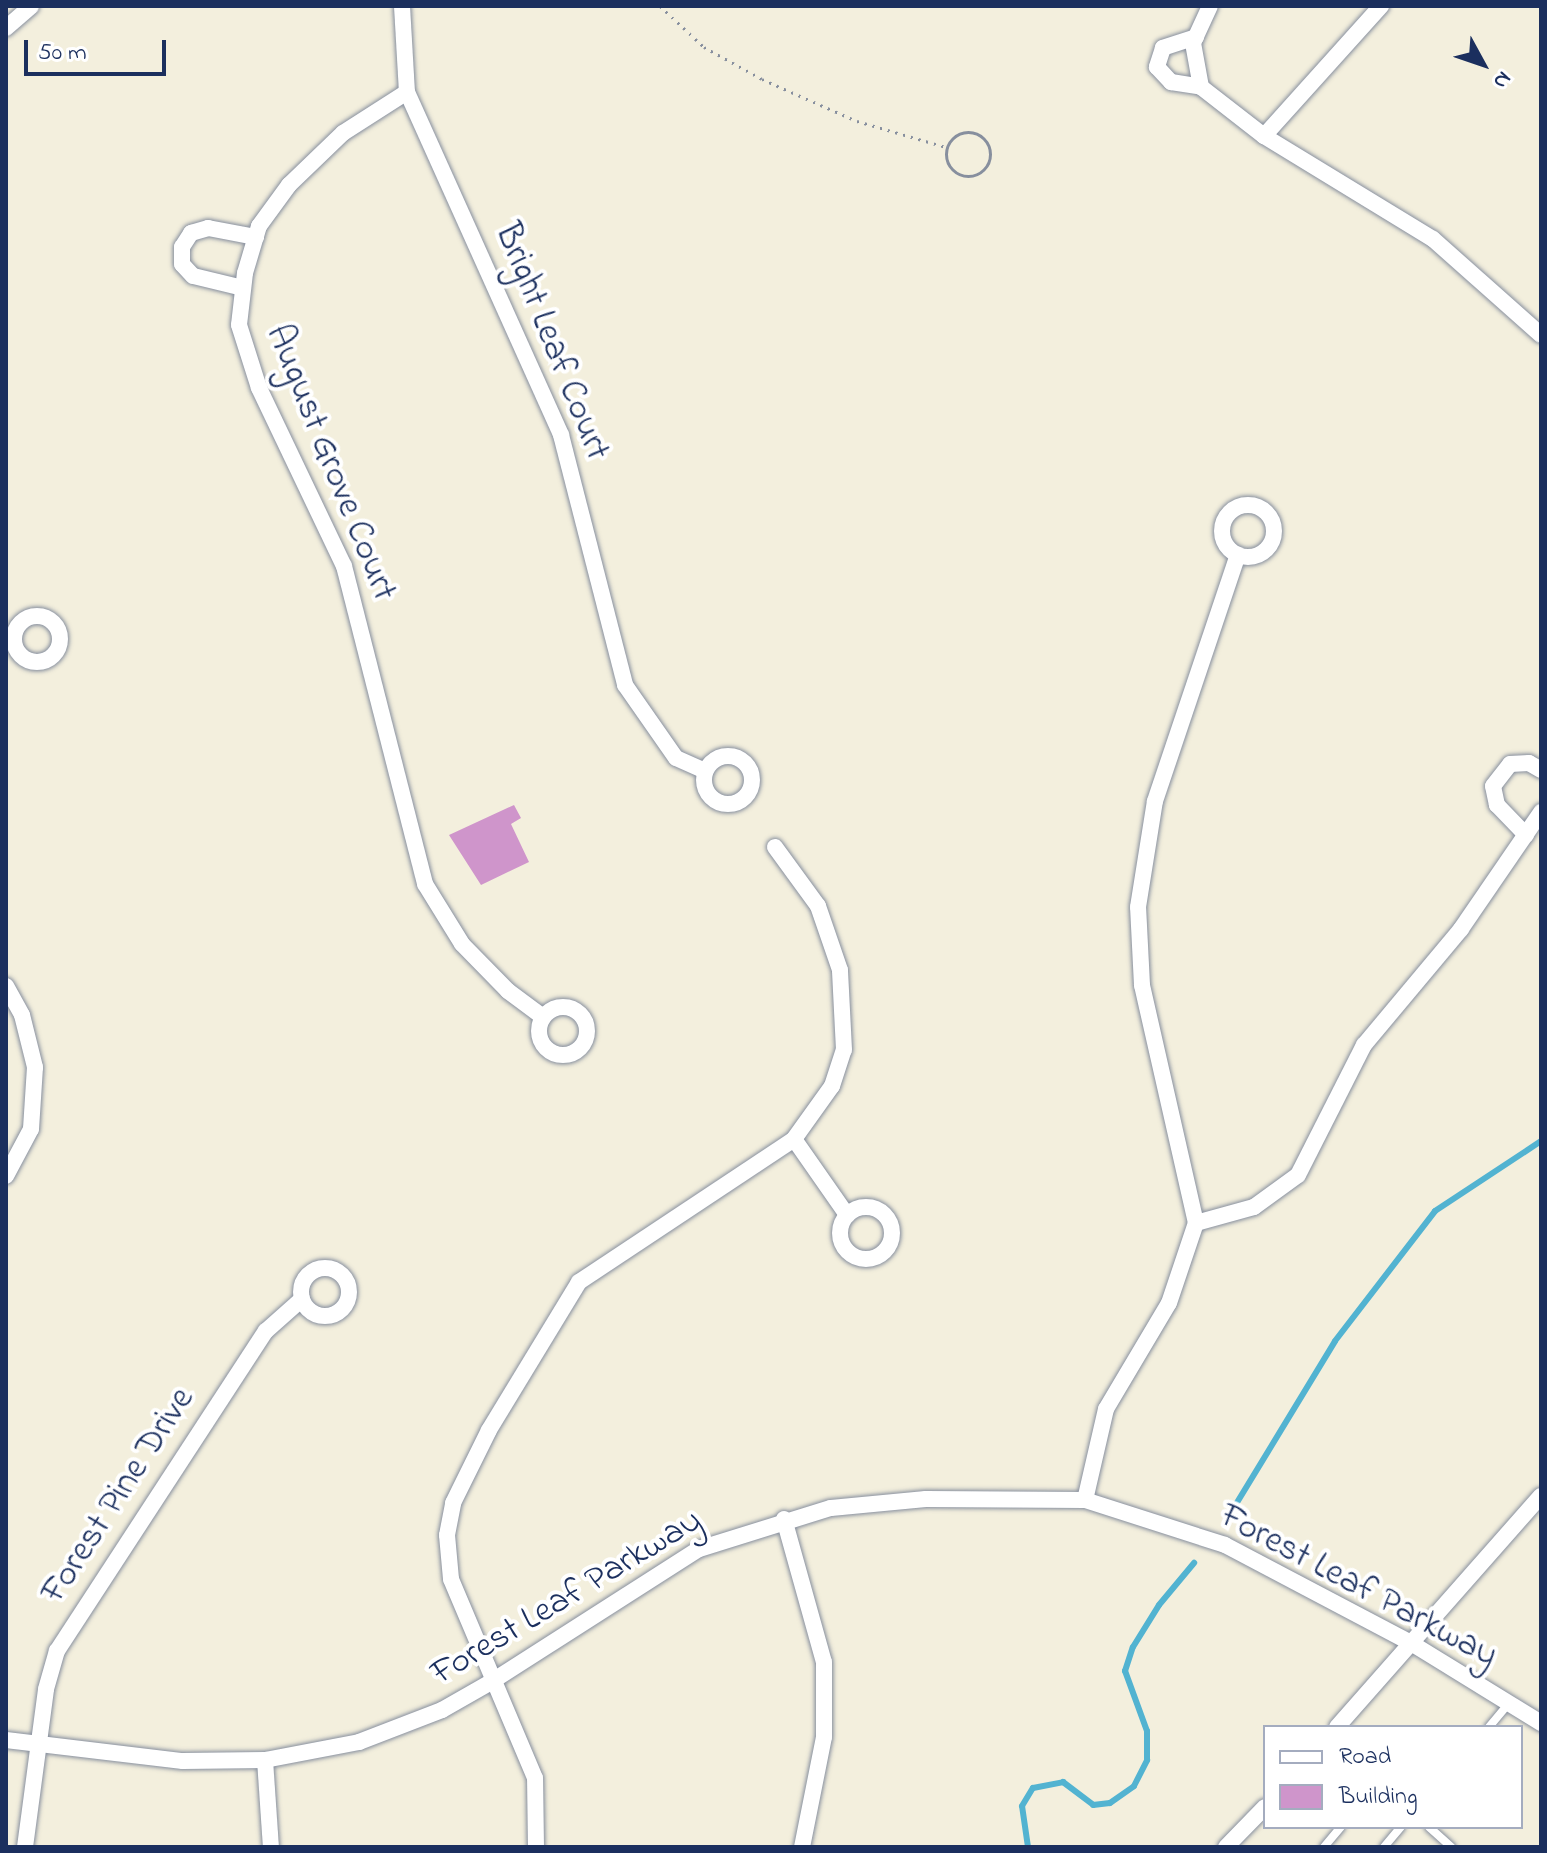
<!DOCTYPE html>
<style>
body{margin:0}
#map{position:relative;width:1547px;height:1853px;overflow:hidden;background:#f3efdd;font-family:"Indie Flower",sans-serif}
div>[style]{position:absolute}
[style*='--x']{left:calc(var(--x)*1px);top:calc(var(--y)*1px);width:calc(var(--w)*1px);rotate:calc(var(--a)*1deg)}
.stream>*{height:6px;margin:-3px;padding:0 3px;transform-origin:3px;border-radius:3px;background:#52b3d1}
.building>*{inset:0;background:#cf95cb}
.path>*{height:3px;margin-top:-1.5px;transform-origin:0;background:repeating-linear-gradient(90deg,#878f9e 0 2px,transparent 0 8px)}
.path>.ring{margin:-1.5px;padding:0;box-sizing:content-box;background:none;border:3px solid #878f9e;border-radius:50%}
.roads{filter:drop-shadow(0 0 2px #878f9e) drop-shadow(0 0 2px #878f9e)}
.service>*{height:8px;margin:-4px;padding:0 4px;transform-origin:4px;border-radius:4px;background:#fff}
.minor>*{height:16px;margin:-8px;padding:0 8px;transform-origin:8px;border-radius:8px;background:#fff}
.minor>.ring{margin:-8px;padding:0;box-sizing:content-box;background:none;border:16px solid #fff;border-radius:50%}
span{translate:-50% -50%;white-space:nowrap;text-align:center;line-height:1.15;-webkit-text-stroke:8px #fff;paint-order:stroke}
.street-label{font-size:36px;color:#1b2f5e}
.frame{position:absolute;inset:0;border:8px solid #1b2f5e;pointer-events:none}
.legend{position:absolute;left:1263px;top:1725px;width:260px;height:104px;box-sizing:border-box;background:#fff;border:2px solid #a4acbf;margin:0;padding:10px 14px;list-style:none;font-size:24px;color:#1b2f5e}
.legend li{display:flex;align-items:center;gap:16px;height:40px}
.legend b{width:40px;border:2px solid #a4acbf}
.north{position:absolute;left:1443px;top:24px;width:80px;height:80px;-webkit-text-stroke:6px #fff;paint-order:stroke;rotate:130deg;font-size:22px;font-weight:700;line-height:32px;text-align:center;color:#1b2f5e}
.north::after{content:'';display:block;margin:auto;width:28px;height:36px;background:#1b2f5e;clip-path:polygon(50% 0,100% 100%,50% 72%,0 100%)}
.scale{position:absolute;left:24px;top:40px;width:142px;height:36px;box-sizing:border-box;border:4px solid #1b2f5e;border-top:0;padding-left:10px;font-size:24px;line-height:28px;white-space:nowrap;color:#1b2f5e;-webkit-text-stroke:6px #fff;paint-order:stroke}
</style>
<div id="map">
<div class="stream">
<i style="--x:1230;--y:1514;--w:202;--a:-58.7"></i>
<i style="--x:1335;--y:1341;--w:164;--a:-52.4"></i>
<i style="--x:1435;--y:1211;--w:127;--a:-33.4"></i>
<i style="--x:1028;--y:1847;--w:41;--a:-98.3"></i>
<i style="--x:1022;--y:1806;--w:21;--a:-59"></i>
<i style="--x:1033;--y:1788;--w:31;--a:-11"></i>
<i style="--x:1063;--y:1782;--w:38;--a:37"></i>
<i style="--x:1093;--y:1805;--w:17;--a:-7"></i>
<i style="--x:1110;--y:1803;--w:29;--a:-35"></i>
<i style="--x:1134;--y:1786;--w:29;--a:-63"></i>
<i style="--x:1147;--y:1760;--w:29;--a:-90"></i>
<i style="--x:1147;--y:1731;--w:64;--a:-110.1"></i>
<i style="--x:1125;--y:1671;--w:25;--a:-72"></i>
<i style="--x:1133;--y:1647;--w:49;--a:-58.2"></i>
<i style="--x:1159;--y:1605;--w:55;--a:-50.2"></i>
</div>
<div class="building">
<i style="clip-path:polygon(514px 805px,521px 818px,511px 824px,529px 862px,481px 885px,449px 835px)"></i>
</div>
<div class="path">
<i style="--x:660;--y:6;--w:60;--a:43"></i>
<i style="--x:704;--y:47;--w:66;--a:28.9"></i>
<i style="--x:762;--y:79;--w:104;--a:23.9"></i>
<i style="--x:857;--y:121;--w:93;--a:16.3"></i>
<i class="ring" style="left:946px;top:132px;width:41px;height:41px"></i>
</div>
<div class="roads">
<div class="service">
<i style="--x:1489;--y:1727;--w:30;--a:-50"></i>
<i style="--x:1429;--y:1827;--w:30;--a:42"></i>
<i style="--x:1324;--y:1847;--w:26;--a:-50"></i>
<i style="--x:1384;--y:1847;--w:26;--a:-50"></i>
</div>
<div class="minor">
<i style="--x:402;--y:6;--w:86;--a:86.7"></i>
<i style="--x:407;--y:92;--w:376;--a:65.8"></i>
<i style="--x:561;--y:435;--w:258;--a:75.6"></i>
<i style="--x:625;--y:685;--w:89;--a:55.1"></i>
<i style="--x:676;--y:758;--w:32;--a:24"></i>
<i style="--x:1210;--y:6;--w:41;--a:114.7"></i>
<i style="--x:1193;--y:43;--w:45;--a:79.7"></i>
<i style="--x:1201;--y:87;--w:80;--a:37.9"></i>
<i style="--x:1264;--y:136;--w:198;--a:31.4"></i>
<i style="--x:1433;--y:239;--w:144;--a:41.6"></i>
<i style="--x:6;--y:28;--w:33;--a:-41"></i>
<i style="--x:1196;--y:37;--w:35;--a:162"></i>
<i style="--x:1163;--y:48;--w:20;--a:108"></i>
<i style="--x:1157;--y:67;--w:21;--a:47"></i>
<i style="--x:1171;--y:82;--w:30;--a:9"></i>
<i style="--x:407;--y:92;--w:76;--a:147.4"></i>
<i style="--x:343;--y:133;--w:75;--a:136.1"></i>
<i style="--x:289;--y:185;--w:51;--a:126.2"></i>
<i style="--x:259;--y:226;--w:49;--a:106.6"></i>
<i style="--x:245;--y:273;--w:52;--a:96.6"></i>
<i style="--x:239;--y:325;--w:66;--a:72.4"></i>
<i style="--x:259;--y:388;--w:197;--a:64.5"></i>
<i style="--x:344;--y:566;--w:328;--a:75.7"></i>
<i style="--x:425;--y:884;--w:70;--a:58.3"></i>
<i style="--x:462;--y:944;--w:66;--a:45.6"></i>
<i style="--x:508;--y:991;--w:44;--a:36.6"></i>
<i style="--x:1264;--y:136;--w:175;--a:-48"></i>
<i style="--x:243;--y:288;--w:51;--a:-166.5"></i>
<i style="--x:193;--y:276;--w:16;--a:-133"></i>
<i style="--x:182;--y:264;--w:17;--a:-90"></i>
<i style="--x:182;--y:247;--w:17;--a:-57"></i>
<i style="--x:191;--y:233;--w:18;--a:-16"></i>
<i style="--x:208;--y:228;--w:49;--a:10.6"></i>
<i class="ring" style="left:1222px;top:505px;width:36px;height:36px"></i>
<i class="ring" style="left:14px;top:616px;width:30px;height:30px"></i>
<i class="ring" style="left:704px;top:756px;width:32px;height:32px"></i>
<i style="--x:1526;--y:835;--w:42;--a:-134"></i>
<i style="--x:1497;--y:805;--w:19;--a:-102"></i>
<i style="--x:1493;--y:786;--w:28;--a:-52"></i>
<i style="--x:1510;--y:764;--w:19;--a:-3"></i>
<i style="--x:1529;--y:763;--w:14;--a:30"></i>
<i style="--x:6;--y:986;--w:33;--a:61"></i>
<i style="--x:22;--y:1015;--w:54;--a:76"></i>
<i style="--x:35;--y:1067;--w:62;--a:93.7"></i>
<i style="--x:31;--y:1129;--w:53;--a:118"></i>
<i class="ring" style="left:539px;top:1007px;width:32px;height:32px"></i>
<i style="--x:794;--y:1139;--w:93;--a:55.1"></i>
<i class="ring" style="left:840px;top:1207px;width:36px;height:36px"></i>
<i style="--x:1196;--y:1223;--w:60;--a:-15.4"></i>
<i style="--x:1254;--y:1207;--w:54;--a:-36"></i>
<i style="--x:1298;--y:1175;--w:146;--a:-63.1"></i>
<i style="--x:1364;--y:1045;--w:151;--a:-50.1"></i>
<i style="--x:1461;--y:929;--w:142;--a:-55.6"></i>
<i class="ring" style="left:301px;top:1268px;width:32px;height:32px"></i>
<i style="--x:1085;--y:1500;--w:93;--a:-77"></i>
<i style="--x:1106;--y:1409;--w:123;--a:-59.3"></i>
<i style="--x:1169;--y:1303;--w:84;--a:-71.4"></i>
<i style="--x:1196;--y:1223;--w:244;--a:-102.8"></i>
<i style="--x:1142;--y:985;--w:78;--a:-92.9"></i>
<i style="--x:1138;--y:907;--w:107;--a:-80.9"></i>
<i style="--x:1155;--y:801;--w:260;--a:-71.4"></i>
<i style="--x:784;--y:1519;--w:148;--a:74.4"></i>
<i style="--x:824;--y:1662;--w:75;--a:90"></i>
<i style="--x:824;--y:1737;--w:112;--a:101.3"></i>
<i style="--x:1337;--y:1727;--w:308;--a:-48.6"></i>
<i style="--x:6;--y:1740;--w:178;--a:6.8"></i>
<i style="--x:183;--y:1761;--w:82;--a:-0.7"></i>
<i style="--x:265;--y:1760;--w:96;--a:-10.8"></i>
<i style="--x:359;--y:1742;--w:89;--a:-21.1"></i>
<i style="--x:442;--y:1710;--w:56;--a:-29.7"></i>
<i style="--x:491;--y:1682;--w:247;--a:-32.6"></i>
<i style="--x:699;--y:1549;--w:138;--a:-17.3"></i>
<i style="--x:831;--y:1508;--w:95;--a:-5.4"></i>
<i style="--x:926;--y:1499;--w:159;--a:0.4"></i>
<i style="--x:1085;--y:1500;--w:147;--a:17.8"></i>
<i style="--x:1225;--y:1545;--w:210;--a:27.8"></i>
<i style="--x:1411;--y:1643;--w:153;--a:31.6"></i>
<i style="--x:265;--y:1760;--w:87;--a:86.1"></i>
<i style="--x:25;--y:1847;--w:159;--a:-82.4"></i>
<i style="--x:46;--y:1689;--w:40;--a:-74"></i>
<i style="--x:57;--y:1651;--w:382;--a:-56.9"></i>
<i style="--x:266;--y:1331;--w:48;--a:-41.6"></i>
<i style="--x:536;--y:1847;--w:69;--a:-90.8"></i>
<i style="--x:535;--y:1778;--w:216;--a:-112.9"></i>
<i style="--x:451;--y:1579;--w:44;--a:-95.2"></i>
<i style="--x:447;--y:1535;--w:33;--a:-79"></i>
<i style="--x:453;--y:1503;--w:81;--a:-63.7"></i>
<i style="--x:489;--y:1430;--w:173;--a:-58.7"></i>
<i style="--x:579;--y:1282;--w:258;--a:-33.6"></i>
<i style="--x:794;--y:1139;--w:65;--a:-54.4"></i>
<i style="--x:832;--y:1086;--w:38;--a:-72"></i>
<i style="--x:844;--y:1050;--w:80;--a:-92.9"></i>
<i style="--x:840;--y:970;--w:68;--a:-109"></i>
<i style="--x:818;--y:906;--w:73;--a:-126.1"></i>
<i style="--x:1226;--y:1847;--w:56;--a:-45.7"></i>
</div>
</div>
<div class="street-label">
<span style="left:551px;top:342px;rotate:68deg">Bright Leaf Court</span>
<span style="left:330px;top:463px;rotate:68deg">August Grove Court</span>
<span style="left:119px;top:1496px;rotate:-57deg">Forest Pine Drive</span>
<span style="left:1358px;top:1587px;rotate:28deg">Forest Leaf Parkway</span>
<span style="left:567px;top:1598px;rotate:-31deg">Forest Leaf Parkway</span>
</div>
<div class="frame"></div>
<ul class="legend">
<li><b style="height:10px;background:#fff"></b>Road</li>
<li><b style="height:22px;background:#cf95cb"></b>Building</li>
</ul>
<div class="north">N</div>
<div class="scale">50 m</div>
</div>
